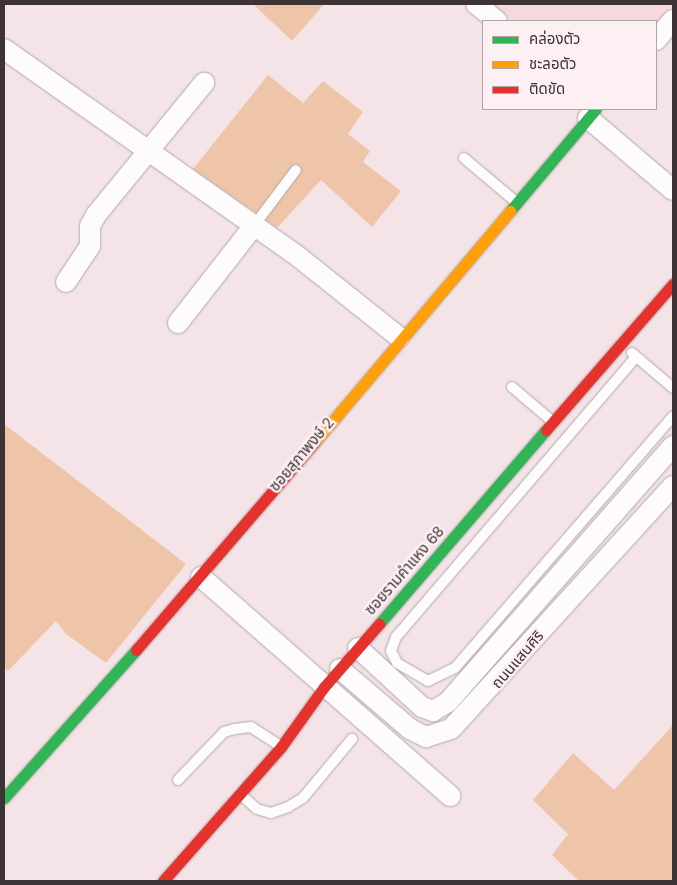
<!DOCTYPE html>
<meta charset="utf-8">
<style>
body{margin:0}
#map{position:relative;width:677px;height:885px;overflow:hidden;background:#f4e4e8;font-family:"DM Sans","Noto Sans Thai",sans-serif}
div>[style]{position:absolute}
[style*='--x']{left:calc(var(--x)*1px);top:calc(var(--y)*1px);width:calc(var(--w)*1px);rotate:calc(var(--a)*1deg)}
.built>*{inset:0;background:#f5d9df}
.green>*{inset:0;background:#efc5a9}
.roads{filter:drop-shadow(0 0 1px #b3a8aa) drop-shadow(0 0 1px #b3a8aa)}
.lane>*{height:10px;margin:-5px;padding:0 5px;transform-origin:5px;border-radius:5px;background:#fdfbfc}
.street>*{height:20px;margin:-10px;padding:0 10px;transform-origin:10px;border-radius:10px;background:#fdfbfc}
.fast>*{height:11px;margin:-5.5px;padding:0 5.5px;transform-origin:5.5px;border-radius:5.5px;background:#30b455}
.slow>*{height:11px;margin:-5.5px;padding:0 5.5px;transform-origin:5.5px;border-radius:5.5px;background:#ff9f0a}
.jam>*{height:11px;margin:-5.5px;padding:0 5.5px;transform-origin:5.5px;border-radius:5.5px;background:#e5322d}
span{translate:-50% -50%;white-space:nowrap;text-align:center;line-height:1.15;-webkit-text-stroke:5px #fcf0f3;paint-order:stroke}
.street-label{font-size:15px;color:#3d3234}
.frame{position:absolute;inset:0;border:5px solid #3d3234;pointer-events:none}
.legend{position:absolute;left:482px;top:20px;width:175px;height:90px;box-sizing:border-box;background:#fcf0f3;border:1px solid #b0a4a7;margin:0;padding:6px 9px;list-style:none;font-size:15px;color:#3d3234}
.legend li{display:flex;align-items:center;gap:10px;height:25px}
.legend b{width:25px;border:1px solid #b0a4a7}
</style>
<div id="map">
<div class="built">
<i style="clip-path:polygon(493px 4px,673px 4px,656px 23px,513px 21px)"></i>
</div>
<div class="green">
<i style="clip-path:polygon(253px 4px,324px 4px,292px 41px)"></i>
<i style="clip-path:polygon(268px 75px,303px 103px,323px 81px,363px 112px,348px 134px,370px 151px,363px 162px,401px 191px,372px 227px,321px 180px,277px 228px,193px 169px)"></i>
<i style="clip-path:polygon(4px 424px,186px 564px,106px 663px,66px 634px,56px 621px,8px 671px,4px 668px)"></i>
<i style="clip-path:polygon(673px 725px,673px 881px,579px 881px,552px 855px,568px 834px,533px 800px,573px 753px,614px 790px)"></i>
</div>
<div class="roads">
<div class="lane">
<i style="--x:464;--y:158;--w:68;--a:40.2"></i>
<i style="--x:253;--y:227;--w:71;--a:-53"></i>
<i style="--x:632;--y:353;--w:54;--a:40.5"></i>
<i style="--x:636;--y:357;--w:369;--a:130.6"></i>
<i style="--x:396;--y:637;--w:15;--a:110"></i>
<i style="--x:391;--y:651;--w:13;--a:63"></i>
<i style="--x:397;--y:663;--w:36;--a:30"></i>
<i style="--x:428;--y:681;--w:30;--a:-26"></i>
<i style="--x:455;--y:668;--w:333;--a:-49.1"></i>
<i style="--x:512;--y:387;--w:54;--a:40.5"></i>
<i style="--x:178;--y:780;--w:66;--a:-46.2"></i>
<i style="--x:224;--y:732;--w:11;--a:-15"></i>
<i style="--x:235;--y:729;--w:16;--a:-7"></i>
<i style="--x:251;--y:727;--w:35;--a:33"></i>
<i style="--x:241;--y:795;--w:21;--a:41"></i>
<i style="--x:257;--y:809;--w:15;--a:16"></i>
<i style="--x:271;--y:813;--w:18;--a:-19"></i>
<i style="--x:288;--y:807;--w:17;--a:-31"></i>
<i style="--x:303;--y:798;--w:77;--a:-50.3"></i>
</div>
<div class="street">
<i style="--x:476;--y:4;--w:27;--a:39"></i>
<i style="--x:656;--y:40;--w:26;--a:-50"></i>
<i style="--x:4;--y:49;--w:362;--a:35.2"></i>
<i style="--x:300;--y:258;--w:127;--a:38.6"></i>
<i style="--x:588;--y:118;--w:111;--a:40.3"></i>
<i style="--x:66;--y:282;--w:43;--a:-56.3"></i>
<i style="--x:90;--y:246;--w:20;--a:-90"></i>
<i style="--x:90;--y:226;--w:13;--a:-61"></i>
<i style="--x:96;--y:215;--w:171;--a:-50.7"></i>
<i style="--x:178;--y:323;--w:122;--a:-52"></i>
<i style="--x:201;--y:577;--w:332;--a:41.3"></i>
<i style="--x:358;--y:648;--w:87;--a:42.7"></i>
<i style="--x:422;--y:707;--w:12;--a:20"></i>
<i style="--x:433;--y:711;--w:17;--a:-31"></i>
<i style="--x:448;--y:702;--w:341;--a:-48.7"></i>
<i style="--x:340;--y:669;--w:92;--a:40.6"></i>
<i style="--x:410;--y:729;--w:18;--a:27"></i>
<i style="--x:426;--y:737;--w:26;--a:-18"></i>
<i style="--x:451;--y:729;--w:329;--a:-47.6"></i>
</div>
<div class="fast">
<i style="--x:510;--y:211;--w:133;--a:-49.9"></i>
<i style="--x:379;--y:624;--w:256;--a:-49.3"></i>
<i style="--x:4;--y:798;--w:198;--a:-48.3"></i>
</div>
<div class="slow">
<i style="--x:314;--y:443;--w:304;--a:-49.8"></i>
</div>
<div class="jam">
<i style="--x:546;--y:430;--w:194;--a:-49"></i>
<i style="--x:136;--y:650;--w:273;--a:-49.3"></i>
<i style="--x:163;--y:881;--w:179;--a:-48.6"></i>
<i style="--x:281;--y:747;--w:74;--a:-54.4"></i>
<i style="--x:324;--y:687;--w:84;--a:-48.9"></i>
</div>
</div>
<div class="street-label">
<span style="left:302px;top:455px;rotate:-50deg">ซอยสุภาพงษ์ 2</span>
<span style="left:405px;top:571px;rotate:-49deg">ซอยรามคำแหง 68</span>
<span style="left:518px;top:660px;rotate:-49deg">ถนนแสนศิริ</span>
</div>
<div class="frame"></div>
<ul class="legend">
<li><b style="height:6px;background:#30b455"></b>คล่องตัว</li>
<li><b style="height:6px;background:#ff9f0a"></b>ชะลอตัว</li>
<li><b style="height:6px;background:#e5322d"></b>ติดขัด</li>
</ul>
</div>
